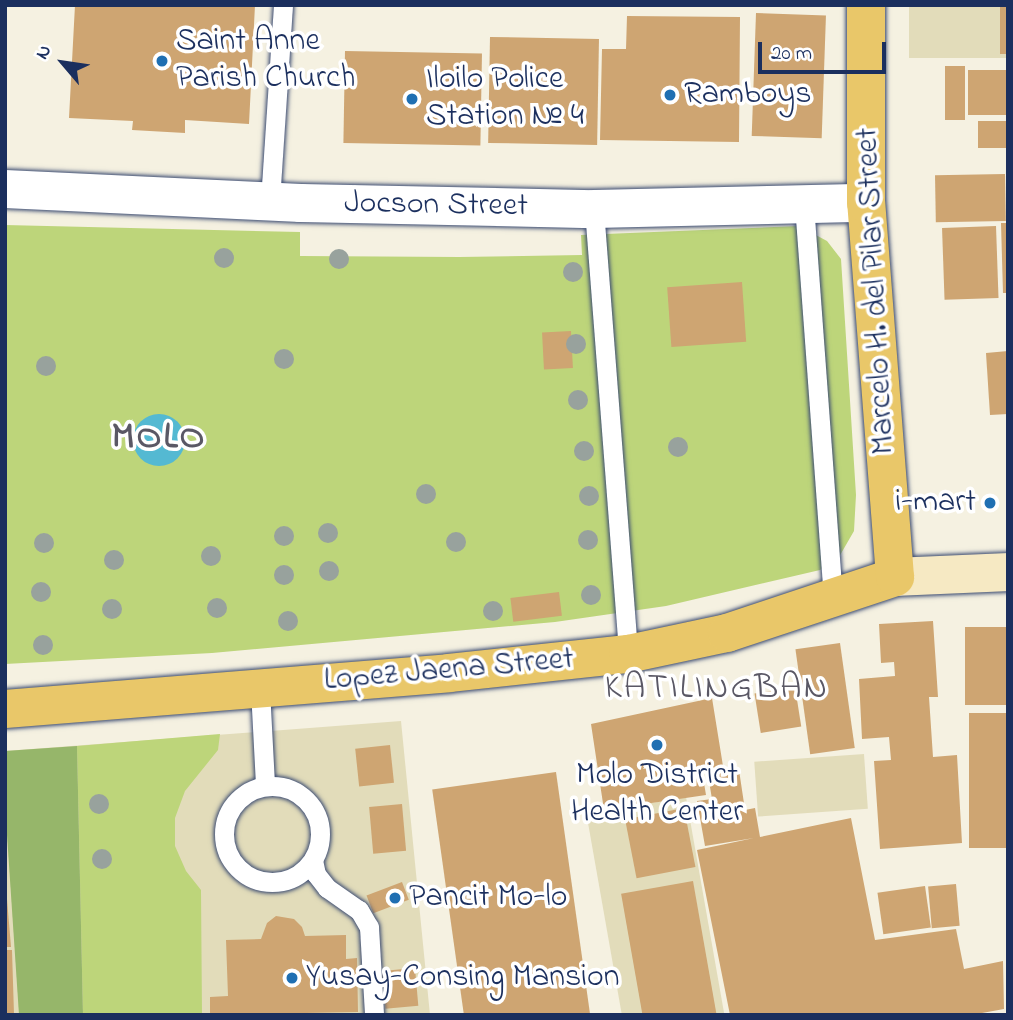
<!DOCTYPE html>
<meta charset="utf-8">
<style>
body{margin:0}
#map{position:relative;width:1013px;height:1020px;overflow:hidden;background:#f5f1e1;font-family:"Indie Flower",sans-serif}
div>[style]{position:absolute}
[style*='--x']{left:calc(var(--x)*1px);top:calc(var(--y)*1px);width:calc(var(--w)*1px);rotate:calc(var(--a)*1deg)}
.built>*{inset:0;background:#e2dcba;transform-origin:0 0}
.green>*{inset:0;background:#bdd57a}
.forest>*{inset:0;background:#96b66a}
.water>*{inset:0;background:#54b9d2}
.round{border-radius:50%}
.building>*{inset:0;background:#cea572;transform-origin:0 0}
.roads{filter:drop-shadow(0 0 2px #3c4c72) drop-shadow(0 0 2px #3c4c72)}
.lane>*{height:19px;margin:-9.5px;padding:0 9.5px;transform-origin:9.5px;border-radius:9.5px;background:#fff}
.lane>.ring{margin:-9.5px;padding:0;box-sizing:content-box;background:none;border:19px solid #fff;border-radius:50%}
.street>*{height:38px;margin:-19px;padding:0 19px;transform-origin:19px;border-radius:19px;background:#fff}
.secondary>*{height:38px;margin:-19px;padding:0 19px;transform-origin:19px;border-radius:19px;background:#f6e9c3}
.primary>*{height:38px;margin:-19px;padding:0 19px;transform-origin:19px;border-radius:19px;background:#e9c769}
.trees>*{width:20px;height:20px;margin:-10px;border-radius:50%;background:#98a29d}
.dots>*{width:19px;height:19px;translate:-50% -50%;box-sizing:border-box;border:4px solid #fff;border-radius:50%}
span{translate:-50% -50%;white-space:nowrap;text-align:center;line-height:1.15;-webkit-text-stroke:7px #fff;paint-order:stroke}
.poi-label{font-size:32px;color:#1b2f5e}
.left{translate:0 -50%;text-align:left}
.right{translate:-100% -50%;text-align:right}
.street-label{font-size:32px;color:#1b2f5e}
.quarter-label{font-size:35px;color:#5a5865;letter-spacing:2px}
.district-label{font-size:38px;color:#5a5865;font-weight:700;letter-spacing:2px}
.frame{position:absolute;inset:0;border:7px solid #1b2f5e;pointer-events:none}
.north{position:absolute;left:28px;top:28px;width:70px;height:70px;-webkit-text-stroke:5px #fff;paint-order:stroke;rotate:299deg;font-size:19px;font-weight:700;line-height:28px;text-align:center;color:#1b2f5e}
.north::after{content:'';display:block;margin:auto;width:24px;height:32px;background:#1b2f5e;clip-path:polygon(50% 0,100% 100%,50% 72%,0 100%)}
.scale{position:absolute;left:758px;top:42px;width:128px;height:32px;box-sizing:border-box;border:4px solid #1b2f5e;border-top:0;padding-left:9px;font-size:21px;line-height:24px;white-space:nowrap;color:#1b2f5e;-webkit-text-stroke:5px #fff;paint-order:stroke}
</style>
<div id="map">
<div class="built">
<i style="left:909px;top:5px;width:99px;height:53px"></i>
<i style="clip-path:polygon(401px 721px,430px 1015px,5px 1015px,5px 751px)"></i>
<i style="left:864px;top:754px;width:55px;height:110px;rotate:86deg"></i>
<i style="left:686px;top:797px;width:222px;height:101px;rotate:80deg"></i>
</div>
<div class="green">
<i style="clip-path:polygon(5px 225px,300px 232px,300px 256px,459px 257px,582px 255px,581px 235px,799px 226px,827px 241px,841px 259px,856px 495px,854px 531px,839px 557px,820px 570px,666px 606px,555px 622px,212px 653px,5px 664px)"></i>
<i style="clip-path:polygon(220px 734px,218px 750px,185px 791px,175px 818px,175px 846px,186px 871px,201px 890px,202px 1015px,83px 1015px,77px 746px)"></i>
</div>
<div class="forest">
<i style="clip-path:polygon(77px 746px,83px 1015px,19px 1015px,5px 805px,5px 751px)"></i>
</div>
<div class="water">
<i class="round" style="left:133px;top:414px;width:52px;height:52px"></i>
</div>
<div class="building">
<i style="clip-path:polygon(75px 5px,255px 5px,249px 124px,185px 120px,185px 133px,132px 130px,133px 121px,69px 118px)"></i>
<i style="left:1000px;top:5px;width:8px;height:49px"></i>
<i style="left:756px;top:13px;width:70px;height:123px;rotate:2deg"></i>
<i style="clip-path:polygon(627px 16px,740px 17px,739px 142px,600px 140px,602px 49px,626px 49px)"></i>
<i style="left:490px;top:37px;width:109px;height:106px;rotate:1deg"></i>
<i style="left:345px;top:51px;width:137px;height:92px;rotate:1deg"></i>
<i style="left:945px;top:66px;width:20px;height:54px"></i>
<i style="left:968px;top:70px;width:40px;height:45px"></i>
<i style="left:978px;top:121px;width:30px;height:27px"></i>
<i style="left:1005px;top:174px;width:47px;height:70px;rotate:89deg"></i>
<i style="clip-path:polygon(1001px 223px,1008px 223px,1008px 293px,1003px 293px)"></i>
<i style="left:996px;top:226px;width:72px;height:54px;rotate:88deg"></i>
<i style="left:742px;top:282px;width:60px;height:75px;rotate:86deg"></i>
<i style="left:571px;top:331px;width:37px;height:29px;rotate:87deg"></i>
<i style="clip-path:polygon(1008px 351px,1008px 414px,990px 415px,986px 353px)"></i>
<i style="left:559px;top:592px;width:24px;height:49px;rotate:83deg"></i>
<i style="clip-path:polygon(933px 621px,938px 697px,929px 697px,933px 757px,957px 755px,962px 843px,880px 849px,874px 761px,891px 760px,889px 737px,862px 739px,859px 679px,895px 676px,894px 662px,881px 663px,879px 624px)"></i>
<i style="left:1008px;top:627px;width:78px;height:43px;rotate:90deg"></i>
<i style="left:840px;top:643px;width:106px;height:45px;rotate:82deg"></i>
<i style="left:795px;top:687px;width:40px;height:41px;rotate:81deg"></i>
<i style="clip-path:polygon(712px 698px,723px 766px,702px 771px,706px 795px,604px 810px,591px 724px)"></i>
<i style="left:1008px;top:713px;width:135px;height:39px;rotate:90deg"></i>
<i style="left:390px;top:745px;width:38px;height:35px;rotate:84deg"></i>
<i style="clip-path:polygon(739px 770px,745px 810px,755px 808px,760px 837px,851px 818px,875px 940px,956px 929px,964px 969px,1003px 961px,1004px 1009px,971px 1015px,730px 1015px,697px 850px,754px 838px,705px 846px,697px 801px,712px 799px,708px 775px)"></i>
<i style="left:556px;top:772px;width:246px;height:125px;rotate:82deg"></i>
<i style="left:402px;top:804px;width:47px;height:33px;rotate:85deg"></i>
<i style="left:684px;top:808px;width:60px;height:60px;rotate:79deg"></i>
<i style="clip-path:polygon(5px 875px,11px 947px,5px 947px)"></i>
<i style="left:693px;top:881px;width:136px;height:73px;rotate:80deg"></i>
<i style="left:402px;top:882px;width:19px;height:38px;rotate:69deg"></i>
<i style="left:956px;top:884px;width:42px;height:28px;rotate:85deg"></i>
<i style="left:925px;top:886px;width:42px;height:48px;rotate:82deg"></i>
<i style="clip-path:polygon(276px 916px,294px 919px,302px 927px,305px 936px,346px 935px,346px 959px,357px 958px,358px 1012px,210px 1015px,210px 997px,228px 996px,226px 940px,261px 939px,267px 923px)"></i>
<i style="clip-path:polygon(5px 950px,12px 950px,14px 1015px,5px 1015px)"></i>
<i style="left:415px;top:968px;width:38px;height:33px;rotate:85deg"></i>
</div>
<div class="roads">
<div class="lane">
<i style="--x:270;--y:201;--w:196;--a:-86.2"></i>
<i style="--x:804;--y:204;--w:397;--a:85.8"></i>
<i style="--x:594;--y:209;--w:446;--a:85.6"></i>
<i style="--x:260;--y:689;--w:97;--a:87"></i>
<i class="ring" style="left:224px;top:786px;width:77px;height:77px"></i>
<i style="--x:313;--y:860;--w:14;--a:78"></i>
<i style="--x:316;--y:874;--w:18;--a:52"></i>
<i style="--x:327;--y:888;--w:39;--a:35"></i>
<i style="--x:359;--y:910;--w:20;--a:60"></i>
<i style="--x:369;--y:927;--w:88;--a:86.7"></i>
</div>
<div class="street">
<i style="--x:5;--y:189;--w:296;--a:2.7"></i>
<i style="--x:301;--y:203;--w:293;--a:1.2"></i>
<i style="--x:594;--y:209;--w:272;--a:-1.3"></i>
</div>
<div class="secondary">
<i style="--x:895;--y:577;--w:113;--a:-2.5"></i>
</div>
<div class="primary">
<i style="--x:5;--y:709;--w:445;--a:-4.6"></i>
<i style="--x:449;--y:673;--w:180;--a:-6.1"></i>
<i style="--x:628;--y:654;--w:101;--a:-12"></i>
<i style="--x:727;--y:633;--w:177;--a:-18.4"></i>
<i style="--x:895;--y:577;--w:375;--a:-94.4"></i>
<i style="--x:866;--y:203;--w:198;--a:-90"></i>
</div>
</div>
<div class="trees">
<i style="left:224px;top:258px"></i>
<i style="left:339px;top:259px"></i>
<i style="left:573px;top:272px"></i>
<i style="left:576px;top:344px"></i>
<i style="left:284px;top:359px"></i>
<i style="left:46px;top:366px"></i>
<i style="left:578px;top:400px"></i>
<i style="left:678px;top:447px"></i>
<i style="left:584px;top:451px"></i>
<i style="left:426px;top:494px"></i>
<i style="left:589px;top:496px"></i>
<i style="left:328px;top:533px"></i>
<i style="left:284px;top:536px"></i>
<i style="left:588px;top:540px"></i>
<i style="left:456px;top:542px"></i>
<i style="left:44px;top:543px"></i>
<i style="left:211px;top:556px"></i>
<i style="left:114px;top:560px"></i>
<i style="left:329px;top:571px"></i>
<i style="left:284px;top:575px"></i>
<i style="left:41px;top:592px"></i>
<i style="left:591px;top:595px"></i>
<i style="left:217px;top:608px"></i>
<i style="left:112px;top:609px"></i>
<i style="left:493px;top:611px"></i>
<i style="left:288px;top:621px"></i>
<i style="left:43px;top:645px"></i>
<i style="left:99px;top:804px"></i>
<i style="left:102px;top:859px"></i>
</div>
<div class="dots">
<i style="left:162px;top:61px;background:#1f6fb2"></i>
<i style="left:670px;top:95px;background:#1f6fb2"></i>
<i style="left:412px;top:99px;background:#1f6fb2"></i>
<i style="left:990px;top:503px;background:#1f6fb2"></i>
<i style="left:657px;top:745px;background:#1f6fb2"></i>
<i style="left:395px;top:898px;background:#1f6fb2"></i>
<i style="left:292px;top:978px;background:#1f6fb2"></i>
</div>
<div class="poi-label">
<span class="left" style="left:176px;top:61px">Saint Anne<br>Parish Church</span>
<span class="left" style="left:426px;top:99px">Iloilo Police<br>Station № 4</span>
<span class="left" style="left:684px;top:95px">Ramboys</span>
<span class="right" style="left:976px;top:503px">i-mart</span>
<span style="left:657px;top:795px">Molo District<br>Health Center</span>
<span class="left" style="left:409px;top:898px">Pancit Mo-lo</span>
<span class="left" style="left:306px;top:978px">Yusay-Consing Mansion</span>
</div>
<div class="street-label">
<span style="left:436px;top:206px;rotate:1deg">Jocson Street</span>
<span style="left:877px;top:291px;rotate:-93deg">Marcelo H. del Pilar Street</span>
<span style="left:449px;top:671px;rotate:-5deg">Lopez Jaena Street</span>
</div>
<div class="quarter-label">
<span style="left:717px;top:689px">KATILINGBAN</span>
</div>
<div class="district-label">
<span style="left:159px;top:439px">MOLO</span>
</div>
<div class="frame"></div>
<div class="north">N</div>
<div class="scale">20 m</div>
</div>
